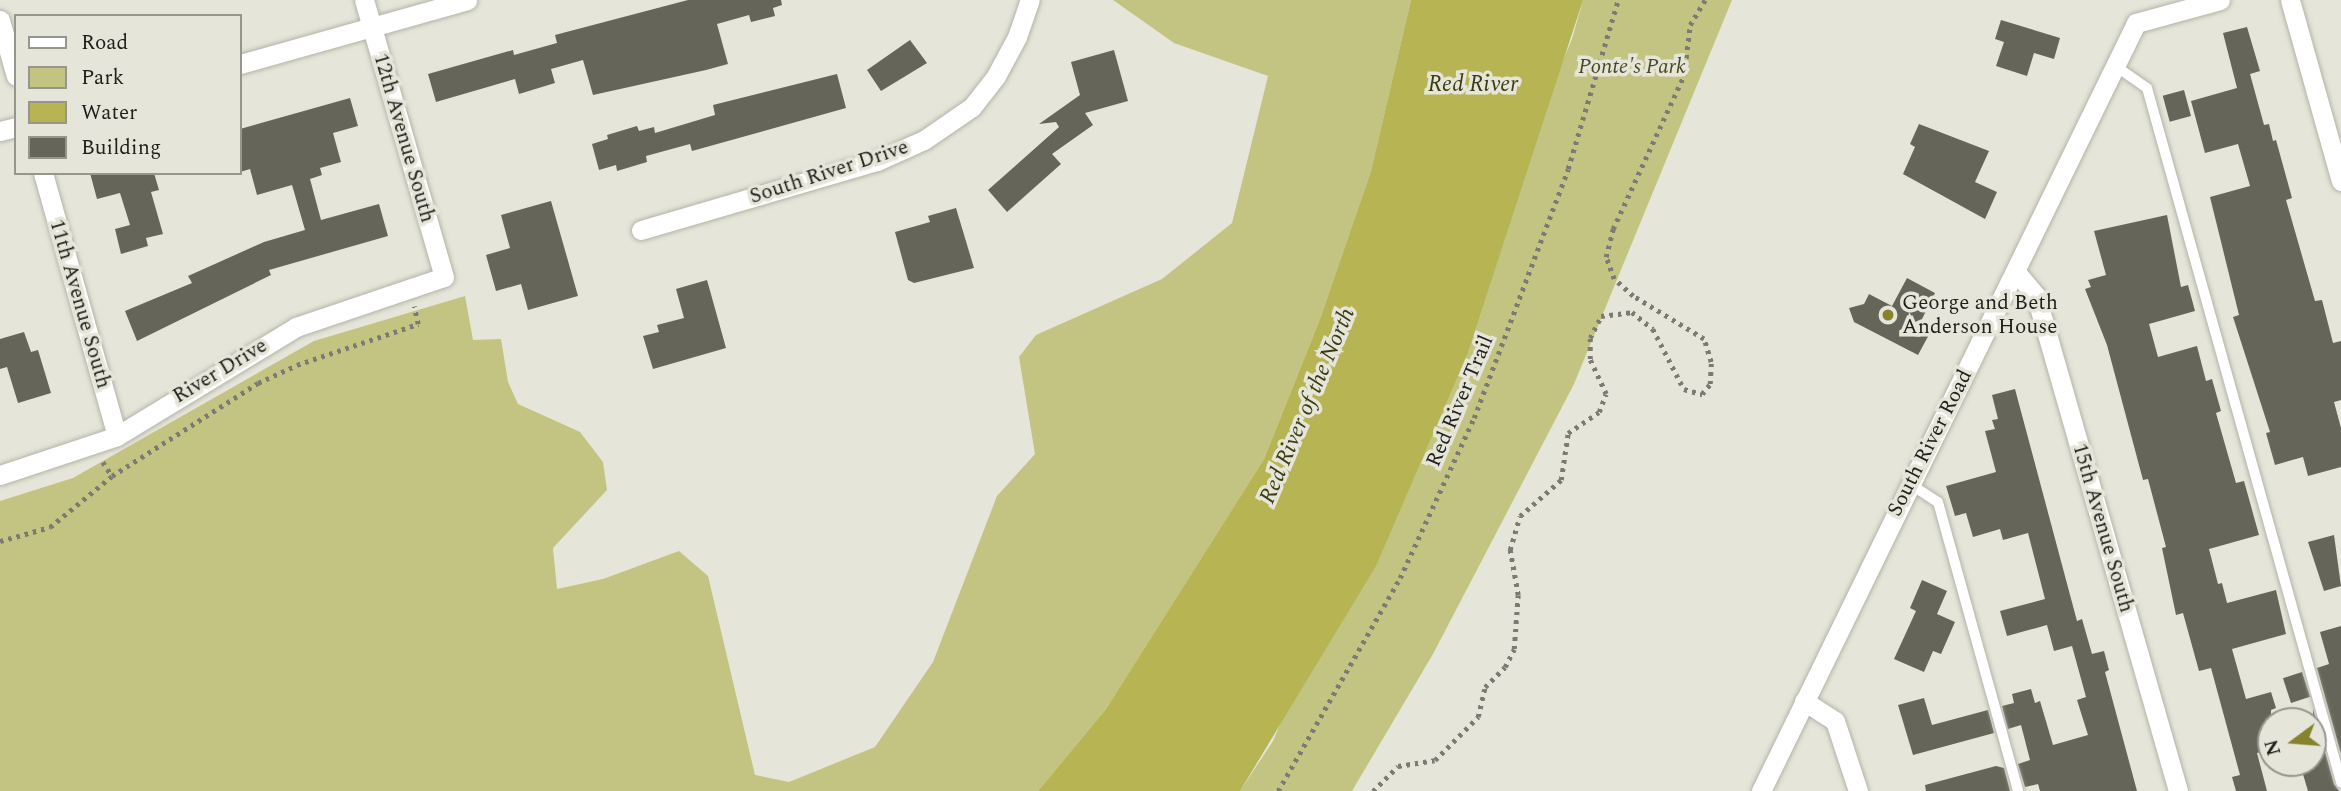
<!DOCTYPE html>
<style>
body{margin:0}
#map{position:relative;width:2341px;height:791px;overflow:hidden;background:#e5e5d9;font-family:Spectral,serif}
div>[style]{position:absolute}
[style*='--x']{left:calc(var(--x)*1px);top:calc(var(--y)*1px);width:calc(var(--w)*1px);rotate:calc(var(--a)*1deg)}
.green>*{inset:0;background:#c4c482}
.water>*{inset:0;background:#b6b453}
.building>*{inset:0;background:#65655a;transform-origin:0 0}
.path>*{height:4.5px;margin-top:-2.25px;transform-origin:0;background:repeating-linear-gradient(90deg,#7b7b74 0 3.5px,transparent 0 8.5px)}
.roads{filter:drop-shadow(0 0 2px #b3b4a8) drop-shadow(0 0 2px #b3b4a8)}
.lane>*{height:10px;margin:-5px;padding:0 5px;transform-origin:5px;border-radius:5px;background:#fff}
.street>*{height:19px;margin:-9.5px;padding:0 9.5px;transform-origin:9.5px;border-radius:9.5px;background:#fff}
.dots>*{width:19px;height:19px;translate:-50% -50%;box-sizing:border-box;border:4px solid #e5e5d9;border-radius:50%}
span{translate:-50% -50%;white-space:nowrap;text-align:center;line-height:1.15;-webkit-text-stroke:7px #e5e5d9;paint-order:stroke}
.park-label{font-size:21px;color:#49481f;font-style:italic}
.street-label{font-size:21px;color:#1f1f1b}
.poi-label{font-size:21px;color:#1f1f1b}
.left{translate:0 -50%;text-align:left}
.water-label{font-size:23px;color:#3b3b11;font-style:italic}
.legend{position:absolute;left:14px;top:14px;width:228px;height:161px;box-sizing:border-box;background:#e5e5d9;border:2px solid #96968d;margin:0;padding:9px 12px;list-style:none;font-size:21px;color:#1f1f1b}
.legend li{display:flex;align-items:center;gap:14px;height:35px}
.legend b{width:35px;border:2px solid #96968d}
.north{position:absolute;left:2257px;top:707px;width:70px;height:70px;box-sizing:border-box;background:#e5e5d9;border:2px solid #96968d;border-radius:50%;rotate:254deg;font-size:19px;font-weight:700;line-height:28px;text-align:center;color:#1f1f1b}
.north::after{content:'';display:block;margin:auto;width:24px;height:32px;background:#86832c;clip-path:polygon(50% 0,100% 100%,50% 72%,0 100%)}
</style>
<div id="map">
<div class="green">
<i style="clip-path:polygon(1113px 0,1411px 0,1371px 171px,1320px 319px,1264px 459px,1106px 709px,1038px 791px,0 791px,0 501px,73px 478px,314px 341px,465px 296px,473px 340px,501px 339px,508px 382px,518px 404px,580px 432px,603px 462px,607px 490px,553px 548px,557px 589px,603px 579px,679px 551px,708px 576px,755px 775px,789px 782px,875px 747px,933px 662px,997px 496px,1035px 454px,1019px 357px,1036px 335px,1162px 279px,1232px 223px,1268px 76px,1174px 43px)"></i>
<i style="clip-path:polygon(1583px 0,1732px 0,1574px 384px,1433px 654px,1352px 791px,1240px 791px,1273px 741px,1572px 39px)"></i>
</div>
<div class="water">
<i style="clip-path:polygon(1411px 0,1583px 0,1467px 355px,1376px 566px,1240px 791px,1038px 791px,1106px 709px,1264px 459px,1320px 319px,1371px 171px)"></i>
</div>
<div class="building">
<i style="clip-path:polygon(688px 0,781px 0,782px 5px,773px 8px,775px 16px,751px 22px,749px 15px,717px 24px,728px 64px,706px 70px,593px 95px,583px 60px,551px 69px,555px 83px,519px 94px,515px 79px,436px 102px,428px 74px,513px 50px,514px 55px,557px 43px,555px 35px)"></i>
<i style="clip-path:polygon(2001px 20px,2060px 38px,2054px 59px,2034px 53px,2027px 76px,1996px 66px,2004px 42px,1995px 39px)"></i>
<i style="clip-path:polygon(2247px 27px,2260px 71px,2250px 74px,2264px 125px,2269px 124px,2273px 141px,2276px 140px,2292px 198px,2286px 200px,2315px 301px,2322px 300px,2333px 343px,2341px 341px,2341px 400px,2334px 402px,2341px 428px,2341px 467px,2308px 476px,2303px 457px,2275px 465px,2266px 433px,2270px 432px,2233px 317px,2239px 315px,2210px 197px,2250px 186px,2238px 144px,2205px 153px,2191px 101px,2237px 88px,2223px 33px)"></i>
<i style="clip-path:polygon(910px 40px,927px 63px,881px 91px,867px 70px)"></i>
<i style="clip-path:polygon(1114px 50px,1128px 101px,1085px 113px,1093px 125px,1052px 154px,1061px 164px,1007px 212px,988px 190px,1059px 127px,1056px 122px,1039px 124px,1080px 95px,1071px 62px)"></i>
<i style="clip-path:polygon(837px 74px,846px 108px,692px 151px,690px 144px,646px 156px,647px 162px,617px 171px,616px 165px,599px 170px,592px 144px,608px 139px,607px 135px,637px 126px,639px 131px,654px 127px,655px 133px,715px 115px,713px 105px)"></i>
<i style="left:2184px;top:90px;width:27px;height:22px;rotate:75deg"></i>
<i style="clip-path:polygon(350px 98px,358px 126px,333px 133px,341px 162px,320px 168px,322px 175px,310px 179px,321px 220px,379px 204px,388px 236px,269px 270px,271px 275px,137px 341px,125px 311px,192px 283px,188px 276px,264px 242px,305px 230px,292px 185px,257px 195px,250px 169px,240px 172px,240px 129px)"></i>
<i style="clip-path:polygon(1919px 124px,1989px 151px,1975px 182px,1997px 192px,1985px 219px,1903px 174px,1915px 147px,1910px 144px)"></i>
<i style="clip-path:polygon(90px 173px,154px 173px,159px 190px,151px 192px,163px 234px,146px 238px,148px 246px,121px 254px,115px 229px,130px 225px,120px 193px,97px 199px)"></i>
<i style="clip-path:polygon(551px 201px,578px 296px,528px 310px,521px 284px,496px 291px,486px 255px,510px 248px,501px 215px)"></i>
<i style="clip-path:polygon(956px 208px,974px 268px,914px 283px,908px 280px,895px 232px,930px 222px,928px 216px)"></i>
<i style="clip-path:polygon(2167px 215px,2181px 287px,2188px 285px,2195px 311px,2149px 324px,2158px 357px,2197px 346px,2206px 381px,2212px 379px,2221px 411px,2216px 413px,2236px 483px,2244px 481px,2259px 535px,2209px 549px,2218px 584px,2222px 583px,2227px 603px,2276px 590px,2286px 634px,2232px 649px,2246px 699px,2271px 692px,2276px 708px,2271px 710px,2271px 749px,2257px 753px,2267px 791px,2236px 791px,2232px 777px,2240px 775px,2211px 668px,2199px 671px,2183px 613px,2176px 615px,2162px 548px,2166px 547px,2148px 479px,2143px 480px,2107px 345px,2085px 289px,2091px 287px,2088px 280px,2106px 275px,2094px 231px)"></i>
<i style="clip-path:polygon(1907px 278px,1935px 293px,1919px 325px,1931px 331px,1918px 355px,1854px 322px,1849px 308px,1864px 304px,1869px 294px,1892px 306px)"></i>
<i style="clip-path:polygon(707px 280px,726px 348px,653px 369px,643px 336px,659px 332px,657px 325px,684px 318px,676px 289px)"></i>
<i style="clip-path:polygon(24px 332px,31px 352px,38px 350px,51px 393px,18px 403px,7px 367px,0 369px,0 339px)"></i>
<i style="clip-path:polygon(2015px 389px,2077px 621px,2082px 619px,2092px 654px,2104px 651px,2109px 670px,2105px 672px,2137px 791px,2040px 791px,2038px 784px,2025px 787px,2018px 764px,2030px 760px,2021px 725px,2008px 729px,2002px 706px,2014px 703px,2012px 694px,2031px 689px,2035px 703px,2040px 701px,2053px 745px,2088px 735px,2077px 700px,2086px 697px,2072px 646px,2054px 651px,2047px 625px,2007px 636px,2000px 611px,2045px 599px,2028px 533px,2003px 540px,2000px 529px,1973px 537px,1966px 513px,1955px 516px,1946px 486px,1996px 472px,1985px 431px,1995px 429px,1992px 420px,1998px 419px,1992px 395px)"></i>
<i style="clip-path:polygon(2334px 535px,2341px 586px,2324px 591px,2308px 542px)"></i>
<i style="clip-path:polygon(1922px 580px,1947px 591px,1937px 614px,1955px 622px,1941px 654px,1933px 651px,1924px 672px,1894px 659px,1916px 611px,1910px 608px)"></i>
<i style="clip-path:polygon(2341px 626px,2341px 754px,2317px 668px,2329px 664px,2320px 632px)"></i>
<i style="left:2302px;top:672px;width:26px;height:20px;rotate:72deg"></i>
<i style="clip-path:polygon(1924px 698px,1932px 725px,1988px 710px,1994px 733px,1913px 755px,1898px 705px)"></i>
<i style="clip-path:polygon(2313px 709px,2334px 784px,2339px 791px,2308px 791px,2302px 771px,2313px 768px)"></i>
<i style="clip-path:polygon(1996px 766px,2004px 768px,2010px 791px,1926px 791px,1925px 785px)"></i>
</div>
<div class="path">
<i style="--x:103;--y:462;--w:17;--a:57"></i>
<i style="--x:0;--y:541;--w:52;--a:-15.6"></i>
<i style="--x:50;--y:527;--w:80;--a:-39.4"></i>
<i style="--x:112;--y:476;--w:173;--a:-32.5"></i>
<i style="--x:258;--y:383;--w:43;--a:-24.8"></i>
<i style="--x:297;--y:365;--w:128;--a:-18.7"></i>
<i style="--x:418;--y:324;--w:18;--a:-103"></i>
<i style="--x:1278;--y:791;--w:245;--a:-60.2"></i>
<i style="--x:1400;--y:578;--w:176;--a:-65.2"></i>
<i style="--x:1474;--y:418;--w:266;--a:-69.3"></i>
<i style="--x:1568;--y:169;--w:176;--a:-73.5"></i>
<i style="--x:1373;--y:791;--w:35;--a:-45"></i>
<i style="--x:1398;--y:766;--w:37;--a:-9"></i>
<i style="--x:1435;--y:760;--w:61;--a:-45"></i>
<i style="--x:1478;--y:717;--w:31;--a:-77"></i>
<i style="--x:1485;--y:687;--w:28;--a:-45"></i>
<i style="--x:1505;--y:667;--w:20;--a:-63"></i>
<i style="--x:1514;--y:649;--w:54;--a:-85.8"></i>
<i style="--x:1518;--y:595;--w:46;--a:-100.1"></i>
<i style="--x:1510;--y:550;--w:35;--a:-74"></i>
<i style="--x:1520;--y:516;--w:55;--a:-41.3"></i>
<i style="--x:1561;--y:480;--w:48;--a:-81.5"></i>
<i style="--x:1568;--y:433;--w:37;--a:-34"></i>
<i style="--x:1599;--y:412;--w:19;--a:-69"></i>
<i style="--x:1606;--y:394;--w:38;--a:-115"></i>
<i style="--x:1590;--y:359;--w:21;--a:-90"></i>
<i style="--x:1590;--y:338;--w:25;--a:-63"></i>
<i style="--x:1601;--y:316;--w:31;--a:-7"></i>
<i style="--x:1632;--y:312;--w:27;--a:39"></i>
<i style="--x:1653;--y:329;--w:68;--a:62.7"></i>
<i style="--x:1684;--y:389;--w:19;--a:16"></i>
<i style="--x:1702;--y:394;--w:13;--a:-51"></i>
<i style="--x:1710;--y:384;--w:22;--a:-87"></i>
<i style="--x:1711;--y:362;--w:24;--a:-107"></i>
<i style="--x:1704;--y:339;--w:83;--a:-148.8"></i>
<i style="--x:1633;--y:296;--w:25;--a:-138"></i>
<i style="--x:1614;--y:279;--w:23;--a:-110"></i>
<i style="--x:1606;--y:257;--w:29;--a:-76"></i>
<i style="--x:1613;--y:229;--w:170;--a:-65.2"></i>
<i style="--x:1684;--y:75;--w:50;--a:-83.2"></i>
<i style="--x:1690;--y:25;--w:29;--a:-59"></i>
</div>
<div class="roads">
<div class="lane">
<i style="--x:2114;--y:65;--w:40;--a:34.9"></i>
<i style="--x:2147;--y:88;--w:721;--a:74.38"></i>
<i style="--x:1910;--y:484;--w:33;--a:33"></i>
<i style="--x:1938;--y:502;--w:300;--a:74.5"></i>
</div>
<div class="street">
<i style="--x:2290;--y:0;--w:188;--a:74.3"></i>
<i style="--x:0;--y:20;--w:58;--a:74.1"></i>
<i style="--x:240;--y:64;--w:236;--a:-15.7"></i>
<i style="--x:0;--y:131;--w:16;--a:-14"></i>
<i style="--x:43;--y:173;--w:273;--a:74.3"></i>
<i style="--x:641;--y:230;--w:246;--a:-16.3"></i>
<i style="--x:877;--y:161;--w:51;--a:-24.1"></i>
<i style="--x:924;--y:140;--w:58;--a:-34.5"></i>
<i style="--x:972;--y:107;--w:39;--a:-52"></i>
<i style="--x:996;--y:76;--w:44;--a:-61.7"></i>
<i style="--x:1017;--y:37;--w:39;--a:-71"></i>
<i style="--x:2016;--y:272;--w:31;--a:50"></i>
<i style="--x:2036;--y:296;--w:25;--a:74"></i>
<i style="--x:2043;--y:320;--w:490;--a:74"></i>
<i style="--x:0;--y:475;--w:123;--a:-18.4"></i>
<i style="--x:117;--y:436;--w:210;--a:-31.3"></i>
<i style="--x:296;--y:327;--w:156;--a:-18.7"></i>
<i style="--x:444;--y:277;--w:288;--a:-106.1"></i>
<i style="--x:1804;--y:701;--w:37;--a:33"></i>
<i style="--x:1835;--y:721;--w:74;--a:71.8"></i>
<i style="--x:1761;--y:791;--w:855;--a:-63.97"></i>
<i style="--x:2136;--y:23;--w:87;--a:-15.3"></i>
</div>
</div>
<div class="dots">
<i style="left:1888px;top:315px;background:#86832c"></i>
</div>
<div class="park-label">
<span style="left:1632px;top:67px">Ponte's Park</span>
</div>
<div class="street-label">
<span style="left:404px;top:138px;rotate:74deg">12th Avenue South</span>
<span style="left:829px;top:172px;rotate:-18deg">South River Drive</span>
<span style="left:80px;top:304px;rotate:74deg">11th Avenue South</span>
<span style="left:220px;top:371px;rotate:-31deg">River Drive</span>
<span style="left:1460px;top:401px;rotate:-67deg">Red River Trail</span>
<span style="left:1930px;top:443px;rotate:-63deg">South River Road</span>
<span style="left:2103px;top:528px;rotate:74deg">15th Avenue South</span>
</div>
<div class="poi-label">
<span class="left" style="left:1902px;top:315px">George and Beth<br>Anderson House</span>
</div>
<div class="water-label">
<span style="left:1473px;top:85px">Red River</span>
<span style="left:1308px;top:406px;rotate:-67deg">Red River of the North</span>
</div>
<ul class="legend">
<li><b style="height:9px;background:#fff"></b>Road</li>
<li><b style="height:19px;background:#c4c482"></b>Park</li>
<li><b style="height:19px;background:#b6b453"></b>Water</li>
<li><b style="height:19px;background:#65655a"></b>Building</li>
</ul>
<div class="north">N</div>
</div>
